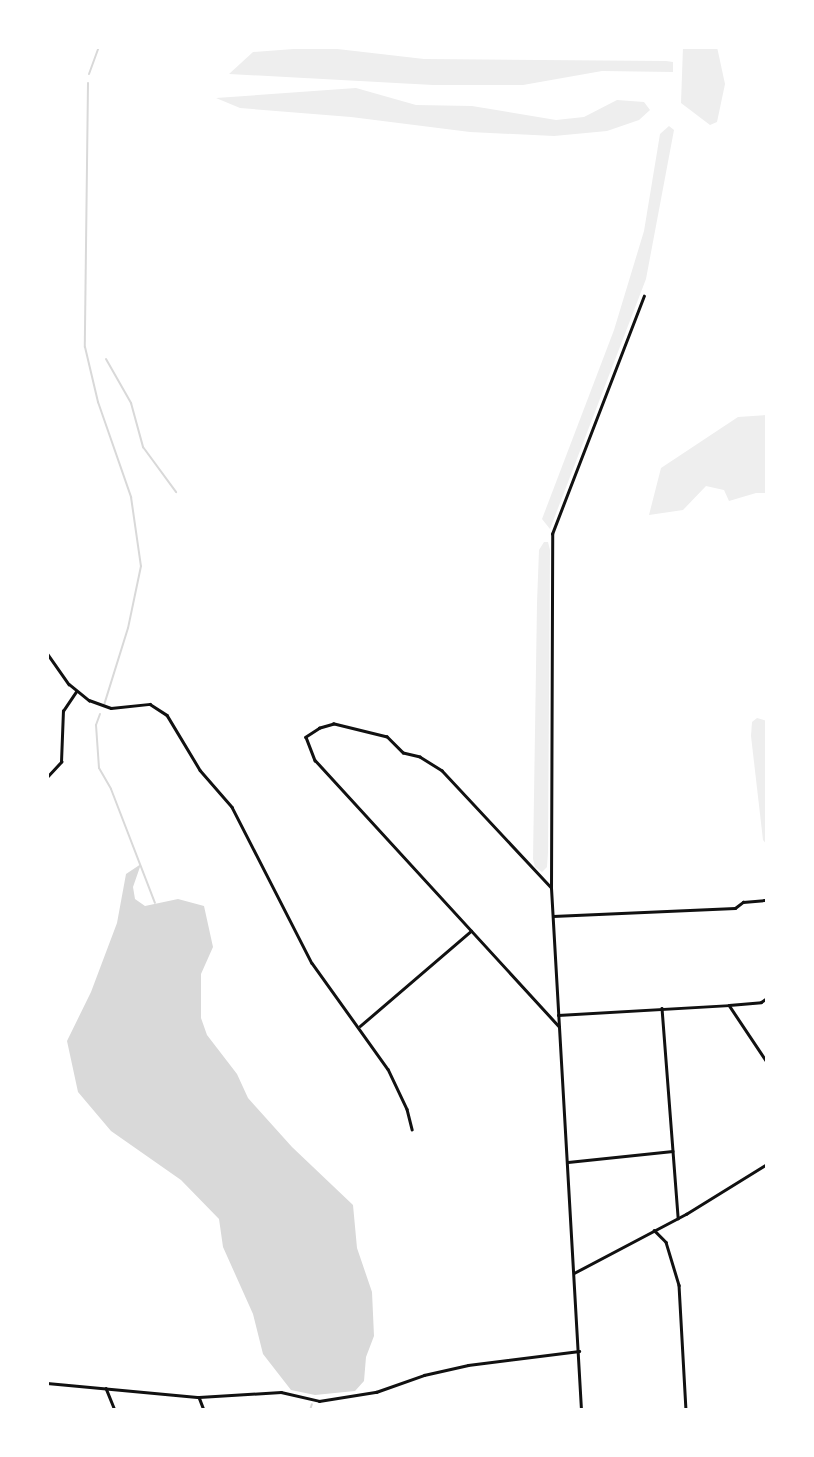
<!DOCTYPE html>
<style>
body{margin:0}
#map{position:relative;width:814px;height:1457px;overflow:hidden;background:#fff;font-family:Mulish,sans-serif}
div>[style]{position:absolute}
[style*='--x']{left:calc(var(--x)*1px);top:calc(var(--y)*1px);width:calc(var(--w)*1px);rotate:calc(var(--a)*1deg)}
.green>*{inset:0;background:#eee}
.water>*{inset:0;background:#d9d9d9}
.stream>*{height:2px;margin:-1px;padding:0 1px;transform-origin:1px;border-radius:1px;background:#d9d9d9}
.minor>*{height:2.5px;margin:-1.25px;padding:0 1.25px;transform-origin:1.25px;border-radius:1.25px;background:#111}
span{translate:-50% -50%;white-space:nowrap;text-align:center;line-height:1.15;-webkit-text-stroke:6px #fff;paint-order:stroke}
.frame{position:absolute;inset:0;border:49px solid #fff;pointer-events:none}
</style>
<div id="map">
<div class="green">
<i style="clip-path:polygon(320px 47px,424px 59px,666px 61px,673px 62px,673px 72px,602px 71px,523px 85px,433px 85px,229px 74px,253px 52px)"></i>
<i style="clip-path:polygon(683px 47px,717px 47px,725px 84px,717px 122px,710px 125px,681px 103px)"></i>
<i style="clip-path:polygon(356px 88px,416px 105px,472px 106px,556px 120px,584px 117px,617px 100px,644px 102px,650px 110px,639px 120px,607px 131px,554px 136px,470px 132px,351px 117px,240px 108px,216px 98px)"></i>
<i style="clip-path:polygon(669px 126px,674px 130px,646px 279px,550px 529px,542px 519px,614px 330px,644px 231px,660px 134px)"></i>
<i style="clip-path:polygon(767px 415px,767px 493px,756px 493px,729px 501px,724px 490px,706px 486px,683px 510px,649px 515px,661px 468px,738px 417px)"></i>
<i style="clip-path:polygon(544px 542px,548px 542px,550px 550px,548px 852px,547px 867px,542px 872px,535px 867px,533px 859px,537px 603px,539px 550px)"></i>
<i style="clip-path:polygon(757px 718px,767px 721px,767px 845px,763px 840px,751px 736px,752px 722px)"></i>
</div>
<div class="water">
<i style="clip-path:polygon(141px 864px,133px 887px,135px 899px,145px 906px,178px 899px,204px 906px,213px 947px,201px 974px,201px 1018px,207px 1035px,237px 1074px,248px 1098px,292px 1147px,353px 1205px,357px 1248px,372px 1292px,374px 1336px,366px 1357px,364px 1381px,355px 1391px,315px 1395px,291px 1390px,263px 1354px,253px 1314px,223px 1247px,219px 1219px,181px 1180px,111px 1131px,78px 1092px,67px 1041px,91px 992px,117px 923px,126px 874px)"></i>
</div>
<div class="stream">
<i style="--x:89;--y:74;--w:29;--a:-70"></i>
<i style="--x:88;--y:83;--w:264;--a:90.7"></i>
<i style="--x:85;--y:347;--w:57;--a:76.7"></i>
<i style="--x:98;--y:402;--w:101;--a:70.8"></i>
<i style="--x:131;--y:497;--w:70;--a:81.8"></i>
<i style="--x:141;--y:566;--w:63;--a:101.8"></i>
<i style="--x:128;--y:628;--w:81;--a:107.3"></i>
<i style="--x:106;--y:359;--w:51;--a:60.4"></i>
<i style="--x:131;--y:403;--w:46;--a:74.7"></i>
<i style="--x:143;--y:447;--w:56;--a:53.7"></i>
<i style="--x:100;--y:714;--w:12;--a:110"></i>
<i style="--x:96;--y:725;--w:43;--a:86"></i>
<i style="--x:99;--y:768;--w:24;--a:60"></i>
<i style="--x:111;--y:789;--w:122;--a:68.9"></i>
<i style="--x:310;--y:1410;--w:6;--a:-72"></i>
</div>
<div class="minor">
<i style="--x:47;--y:653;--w:38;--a:55"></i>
<i style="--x:69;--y:684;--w:26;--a:39"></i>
<i style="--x:89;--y:700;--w:23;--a:20"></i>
<i style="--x:111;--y:708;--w:39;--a:-6"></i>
<i style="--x:150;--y:704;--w:20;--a:33"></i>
<i style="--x:167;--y:715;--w:64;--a:59"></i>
<i style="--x:200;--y:770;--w:49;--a:49.1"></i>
<i style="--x:232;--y:807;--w:175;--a:62.9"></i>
<i style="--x:312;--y:963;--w:130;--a:54.4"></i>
<i style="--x:388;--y:1069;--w:44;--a:64.6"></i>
<i style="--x:407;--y:1109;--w:21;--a:76"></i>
<i style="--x:47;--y:777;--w:21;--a:-47"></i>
<i style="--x:61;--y:762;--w:51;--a:-87.8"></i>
<i style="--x:63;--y:711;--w:23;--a:-56"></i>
<i style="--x:47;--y:866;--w:10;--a:90"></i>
<i style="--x:551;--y:888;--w:160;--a:-133"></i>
<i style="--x:442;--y:771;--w:26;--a:-148"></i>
<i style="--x:420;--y:757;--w:17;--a:-167"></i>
<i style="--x:403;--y:753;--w:23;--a:-135"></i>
<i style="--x:387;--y:737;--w:55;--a:-166.2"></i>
<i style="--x:334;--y:724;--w:15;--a:164"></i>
<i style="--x:320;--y:728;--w:17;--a:147"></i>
<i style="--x:306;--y:737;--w:25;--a:69"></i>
<i style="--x:315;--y:760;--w:361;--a:47.5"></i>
<i style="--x:553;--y:916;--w:182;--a:-2.5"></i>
<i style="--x:735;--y:908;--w:10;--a:-37"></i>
<i style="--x:743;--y:902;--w:24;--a:-5"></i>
<i style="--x:729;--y:1005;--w:69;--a:56.3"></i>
<i style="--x:662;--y:1008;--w:211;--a:85.6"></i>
<i style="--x:558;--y:1015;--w:171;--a:-3.3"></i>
<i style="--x:729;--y:1005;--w:32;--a:-5"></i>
<i style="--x:761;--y:1002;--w:7;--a:-34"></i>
<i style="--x:360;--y:1026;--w:146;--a:-40.6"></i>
<i style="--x:568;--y:1162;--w:105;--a:-6"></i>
<i style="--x:654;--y:1230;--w:17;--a:45"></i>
<i style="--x:666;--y:1242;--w:45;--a:73.2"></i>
<i style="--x:679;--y:1285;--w:125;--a:86.8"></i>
<i style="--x:574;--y:1273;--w:127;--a:-27.8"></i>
<i style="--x:686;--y:1214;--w:95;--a:-31.7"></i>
<i style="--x:47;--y:1383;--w:153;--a:5.3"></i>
<i style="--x:199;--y:1397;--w:82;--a:-3.5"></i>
<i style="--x:281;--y:1392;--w:39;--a:13"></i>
<i style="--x:319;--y:1401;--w:58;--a:-9"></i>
<i style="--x:376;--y:1392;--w:51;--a:-19.5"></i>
<i style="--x:424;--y:1375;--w:45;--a:-12.8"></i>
<i style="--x:468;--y:1365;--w:112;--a:-7.2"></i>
<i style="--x:106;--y:1388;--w:24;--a:68"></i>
<i style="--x:199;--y:1397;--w:14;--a:69"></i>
<i style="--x:581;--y:1410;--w:523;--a:-93.29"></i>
<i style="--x:551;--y:888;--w:354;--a:-89.8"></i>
<i style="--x:552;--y:534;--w:255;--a:-68.9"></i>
</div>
<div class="frame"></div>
</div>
